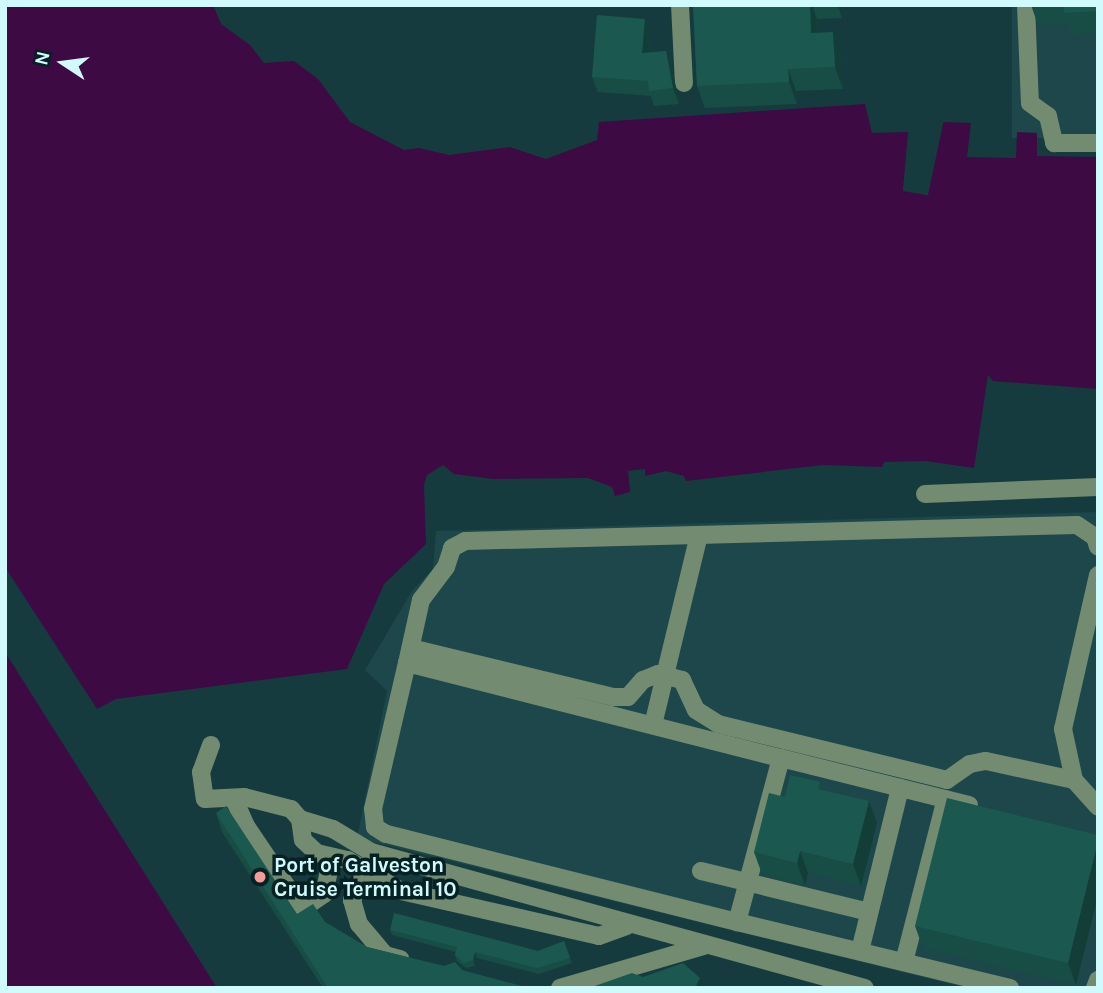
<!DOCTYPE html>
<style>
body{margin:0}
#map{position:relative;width:1103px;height:993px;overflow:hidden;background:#163b3e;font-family:Karla,sans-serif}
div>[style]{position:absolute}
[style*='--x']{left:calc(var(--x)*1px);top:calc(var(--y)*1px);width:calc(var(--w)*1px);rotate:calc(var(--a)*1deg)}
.built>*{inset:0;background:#1d474b;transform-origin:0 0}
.water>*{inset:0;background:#3d0a44}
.pier>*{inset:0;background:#163b3e}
.minor>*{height:18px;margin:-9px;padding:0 9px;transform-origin:9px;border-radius:9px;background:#738b71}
.wall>*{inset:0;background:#174d45}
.shaded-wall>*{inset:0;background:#133e38}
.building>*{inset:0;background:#1b5950}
.dots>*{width:19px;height:19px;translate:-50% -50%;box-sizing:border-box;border:4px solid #062123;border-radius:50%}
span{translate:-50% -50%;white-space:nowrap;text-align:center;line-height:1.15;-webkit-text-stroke:7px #062123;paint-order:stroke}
.poi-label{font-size:21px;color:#d1fafd;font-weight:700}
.left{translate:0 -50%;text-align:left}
.frame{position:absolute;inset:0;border:7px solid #d1fafd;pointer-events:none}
.north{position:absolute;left:28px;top:28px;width:70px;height:70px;-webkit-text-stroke:5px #062123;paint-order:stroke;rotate:283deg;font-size:19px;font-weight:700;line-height:28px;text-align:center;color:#d1fafd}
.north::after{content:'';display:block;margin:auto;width:24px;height:32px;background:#d1fafd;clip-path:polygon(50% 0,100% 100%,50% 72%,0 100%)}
</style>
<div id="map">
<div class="built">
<i style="left:1012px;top:5px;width:86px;height:133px"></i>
<i style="clip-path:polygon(1098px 512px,1098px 988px,967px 988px,357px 838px,387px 691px,365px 670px,412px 591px,433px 569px,436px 531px)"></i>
</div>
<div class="water">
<i style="clip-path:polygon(5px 5px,213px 5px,221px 24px,250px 45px,264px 63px,294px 61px,318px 79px,350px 122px,404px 150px,419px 148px,449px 155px,510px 147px,546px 159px,597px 140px,599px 122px,865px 104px,872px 133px,908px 132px,903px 191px,927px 195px,943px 122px,971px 123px,967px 157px,1016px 158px,1017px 132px,1037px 133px,1037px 156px,1098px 157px,1098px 389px,993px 381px,988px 375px,974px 468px,925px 461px,884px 462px,882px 467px,823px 465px,686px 481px,684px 476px,666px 471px,645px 476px,645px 469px,628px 471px,630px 492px,615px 496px,612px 487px,588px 478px,494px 479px,454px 474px,443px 465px,427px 475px,424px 485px,426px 544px,384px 584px,347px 669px,116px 699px,97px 709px,5px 567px)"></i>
<i style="clip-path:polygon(5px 652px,217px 988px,5px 988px)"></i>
</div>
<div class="pier">
<i style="clip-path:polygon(944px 119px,928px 195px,903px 191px,909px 128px,907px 188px,925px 191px,939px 121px)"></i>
</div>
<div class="minor">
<i style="--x:680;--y:5;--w:78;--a:87.1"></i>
<i style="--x:1026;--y:5;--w:98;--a:87.7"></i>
<i style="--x:1030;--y:103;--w:22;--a:36"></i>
<i style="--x:1048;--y:116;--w:28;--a:77"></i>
<i style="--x:1054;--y:143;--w:44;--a:0"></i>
<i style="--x:925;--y:494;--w:173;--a:-2.3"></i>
<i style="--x:1098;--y:575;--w:158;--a:102.8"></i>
<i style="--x:1063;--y:729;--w:52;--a:77.8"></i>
<i style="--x:1074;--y:780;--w:36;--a:48"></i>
<i style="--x:411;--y:648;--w:208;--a:13.6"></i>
<i style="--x:613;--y:697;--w:15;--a:0"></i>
<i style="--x:628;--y:697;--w:23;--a:-49"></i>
<i style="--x:643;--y:680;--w:16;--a:-22"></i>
<i style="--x:658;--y:674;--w:25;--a:14"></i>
<i style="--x:682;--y:680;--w:33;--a:65"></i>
<i style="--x:696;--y:710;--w:26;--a:32"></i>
<i style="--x:718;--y:724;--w:236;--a:13.7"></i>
<i style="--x:947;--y:780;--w:28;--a:-35"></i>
<i style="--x:970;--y:764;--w:16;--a:-11"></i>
<i style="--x:986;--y:761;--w:90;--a:12.2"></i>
<i style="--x:407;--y:663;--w:65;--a:-77.5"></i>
<i style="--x:421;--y:600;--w:41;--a:-52.9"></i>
<i style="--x:446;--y:567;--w:20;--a:-72"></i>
<i style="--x:452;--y:548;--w:15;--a:-28"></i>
<i style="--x:465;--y:541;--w:612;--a:-1.5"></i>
<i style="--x:1077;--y:525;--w:22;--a:34"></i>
<i style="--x:1095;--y:537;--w:10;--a:73"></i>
<i style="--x:653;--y:725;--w:195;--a:-76.4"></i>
<i style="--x:211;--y:745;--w:29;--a:110"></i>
<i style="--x:201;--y:772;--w:27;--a:82"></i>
<i style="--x:205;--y:799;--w:39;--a:-3"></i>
<i style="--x:244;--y:797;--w:49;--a:14.3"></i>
<i style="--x:291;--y:809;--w:13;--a:48"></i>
<i style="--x:300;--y:819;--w:34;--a:17"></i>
<i style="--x:333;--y:829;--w:44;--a:31.2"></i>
<i style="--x:371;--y:852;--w:512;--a:15.39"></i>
<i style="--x:234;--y:799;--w:30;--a:66"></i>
<i style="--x:246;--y:826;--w:100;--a:56"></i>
<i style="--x:302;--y:909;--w:27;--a:-34"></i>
<i style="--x:324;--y:894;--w:38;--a:-78"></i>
<i style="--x:969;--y:805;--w:194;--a:-166"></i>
<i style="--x:781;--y:758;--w:170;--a:105"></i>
<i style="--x:737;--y:922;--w:281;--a:13.6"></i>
<i style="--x:300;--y:819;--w:21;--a:82"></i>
<i style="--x:303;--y:840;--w:19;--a:43"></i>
<i style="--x:317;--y:853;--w:32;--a:13"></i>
<i style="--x:348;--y:860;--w:61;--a:30.3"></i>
<i style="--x:401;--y:891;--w:203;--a:12.8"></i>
<i style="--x:599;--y:936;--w:30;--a:-20"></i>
<i style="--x:369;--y:863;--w:41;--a:114.7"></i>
<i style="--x:352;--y:900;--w:25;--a:74"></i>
<i style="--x:359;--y:924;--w:40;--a:50"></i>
<i style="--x:385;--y:955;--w:16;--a:15"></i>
<i style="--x:701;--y:871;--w:173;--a:13.7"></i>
<i style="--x:737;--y:922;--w:362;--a:-165.9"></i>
<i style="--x:386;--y:834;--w:13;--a:-148"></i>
<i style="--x:375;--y:827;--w:18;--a:-96"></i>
<i style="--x:373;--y:809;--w:150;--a:-76.9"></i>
<i style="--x:407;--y:663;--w:386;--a:14.3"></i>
<i style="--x:860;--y:951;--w:168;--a:-76.2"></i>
<i style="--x:904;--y:962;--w:168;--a:-75.6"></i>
<i style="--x:560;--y:988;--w:150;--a:-16.3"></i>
<i style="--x:1095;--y:988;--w:9;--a:-69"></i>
</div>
<div class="wall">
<i style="clip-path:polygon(693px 5px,842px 5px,842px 18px,817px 19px,818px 33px,841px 54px,843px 89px,796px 91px,797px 104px,705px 108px,697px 86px)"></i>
<i style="clip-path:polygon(1031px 5px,1098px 5px,1098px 33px,1072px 35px,1068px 24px,1038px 25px)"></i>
<i style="clip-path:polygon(650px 34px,649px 53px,666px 51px,672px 67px,679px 104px,654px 106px,651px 96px,598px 92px,592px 77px)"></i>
<i style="clip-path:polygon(820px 782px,823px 790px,869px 801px,877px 823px,861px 886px,808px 873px,805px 885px,762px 874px,754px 852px,785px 797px)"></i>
<i style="clip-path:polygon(216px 813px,297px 914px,325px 922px,367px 947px,529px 988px,323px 988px,222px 832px)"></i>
<i style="clip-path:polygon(1098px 835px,1098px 895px,1076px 985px,923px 948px,915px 926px)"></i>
<i style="clip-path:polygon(390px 930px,538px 951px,564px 941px,572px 963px,539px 974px,477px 958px,475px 966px,466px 968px,457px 961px,455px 955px,456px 952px,392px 935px)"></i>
</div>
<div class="shaded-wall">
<i style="clip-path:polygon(810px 5px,812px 5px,817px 19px,819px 55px,811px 33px)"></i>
<i style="clip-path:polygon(838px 5px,842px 5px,842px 18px)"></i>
<i style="clip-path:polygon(645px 19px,650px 34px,648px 69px,642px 53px)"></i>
<i style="clip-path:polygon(833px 32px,841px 54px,843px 89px,835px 67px)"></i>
<i style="clip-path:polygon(666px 51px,672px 67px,679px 104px,673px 88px)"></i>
<i style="clip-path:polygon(788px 69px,796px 91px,797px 104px,789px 82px)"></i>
<i style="clip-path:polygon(869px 801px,877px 823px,861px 886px,853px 864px)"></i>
<i style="clip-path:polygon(1098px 841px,1098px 895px,1076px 985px,1068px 963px)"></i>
<i style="clip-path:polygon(800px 851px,808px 873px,805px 885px,797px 863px)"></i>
<i style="clip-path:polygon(475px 952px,477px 958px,475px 966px,473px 960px)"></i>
<i style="clip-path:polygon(700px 978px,704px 988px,695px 988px)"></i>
</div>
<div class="building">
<i style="clip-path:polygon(693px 5px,810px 5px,811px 33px,833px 32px,835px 67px,788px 69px,789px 82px,697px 86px)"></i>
<i style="clip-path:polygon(1064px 5px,1098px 5px,1098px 11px,1064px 13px)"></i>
<i style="clip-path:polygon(597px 15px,645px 19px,642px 53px,666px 51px,673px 88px,649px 91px,648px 81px,592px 77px)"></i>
<i style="clip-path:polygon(790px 775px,820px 782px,818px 789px,869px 801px,853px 864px,800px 851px,797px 863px,754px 852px,769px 793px,785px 797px)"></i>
<i style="clip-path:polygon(947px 798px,1098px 835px,1098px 841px,1068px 963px,915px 926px)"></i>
<i style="clip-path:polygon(226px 806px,297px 914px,313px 904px,325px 922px,367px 947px,444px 966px,455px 962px,462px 970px,529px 988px,328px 988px,216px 813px)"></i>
<i style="clip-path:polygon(394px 913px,538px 951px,564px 941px,570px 958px,537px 968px,475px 952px,473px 960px,464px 963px,455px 955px,457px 947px,390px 930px)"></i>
<i style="clip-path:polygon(683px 963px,700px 978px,695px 988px,589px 988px,632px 973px,643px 977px)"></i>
</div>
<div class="dots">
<i style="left:260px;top:877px;background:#f59b98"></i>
</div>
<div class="poi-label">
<span class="left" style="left:274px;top:877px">Port of Galveston<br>Cruise Terminal 10</span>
</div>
<div class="frame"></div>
<div class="north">N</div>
</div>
